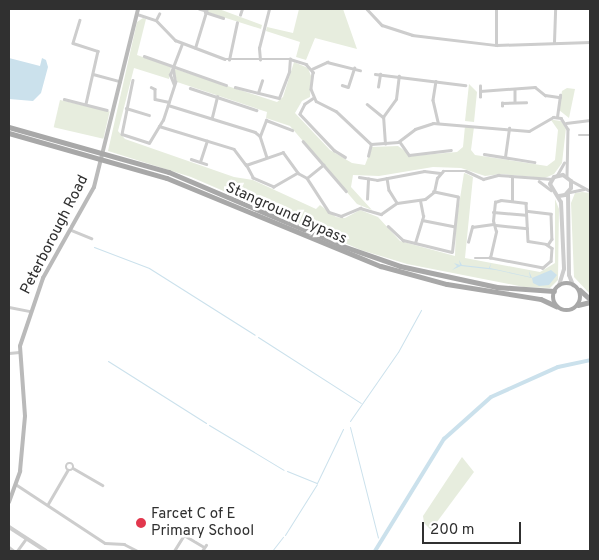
<!DOCTYPE html>
<style>
body{margin:0}
#map{position:relative;width:599px;height:560px;overflow:hidden;background:#fff;font-family:Overpass,sans-serif}
div>[style]{position:absolute}
[style*='--x']{left:calc(var(--x)*1px);top:calc(var(--y)*1px);width:calc(var(--w)*1px);rotate:calc(var(--a)*1deg)}
.green>*{inset:0;background:#e7edde;transform-origin:0 0}
.water>*{inset:0;background:#cbe1ec}
.stream>*{height:1px;margin:-0.5px;padding:0 0.5px;transform-origin:0.5px;border-radius:0.5px;background:#cbe1ec}
.canal>*{height:4px;margin:-2px;padding:0 2px;transform-origin:2px;border-radius:2px;background:#cbe1ec}
.minor>*{height:2.5px;margin:-1.25px;padding:0 1.25px;transform-origin:1.25px;border-radius:1.25px;background:#cdcdcd}
.minor>.ring{margin:-1.25px;padding:0;box-sizing:content-box;background:none;border:2.5px solid #cdcdcd;border-radius:50%}
.tertiary>*{height:4px;margin:-2px;padding:0 2px;transform-origin:2px;border-radius:2px;background:#cdcdcd}
.secondary>*{height:4px;margin:-2px;padding:0 2px;transform-origin:2px;border-radius:2px;background:#bababa}
.primary>*{height:4.5px;margin:-2.25px;padding:0 2.25px;transform-origin:2.25px;border-radius:2.25px;background:#a8a8a8}
.primary>.ring{margin:-2.25px;padding:0;box-sizing:content-box;background:none;border:4.5px solid #a8a8a8;border-radius:50%}
.dots>*{width:14px;height:14px;translate:-50% -50%;box-sizing:border-box;border:2px solid #fff;border-radius:50%}
span{translate:-50% -50%;white-space:nowrap;text-align:center;line-height:1.15;-webkit-text-stroke:5px #fff;paint-order:stroke}
.street-label{font-size:15px;color:#303030}
.poi-label{font-size:15px;color:#303030}
.left{translate:0 -50%;text-align:left}
.frame{position:absolute;inset:0;border:10px solid #303030;pointer-events:none}
.scale{position:absolute;left:422px;top:522px;width:99px;height:22px;box-sizing:border-box;border:2px solid #303030;border-top:0;padding-left:6px;font-size:15px;line-height:18px;white-space:nowrap;color:#303030;-webkit-text-stroke:4px #fff;paint-order:stroke}
</style>
<div id="map">
<div class="green">
<i style="clip-path:polygon(208px 9px,219px 9px,262px 25px,261px 29px,207px 12px)"></i>
<i style="clip-path:polygon(299px 9px,343px 9px,357px 49px,315px 38px,306px 60px,296px 57px,300px 42px,266px 31px,267px 27px,293px 33px)"></i>
<i style="clip-path:polygon(143px 18px,146px 19px,137px 55px,171px 67px,169px 79px,134px 68px,118px 131px,125px 139px,234px 177px,253px 180px,316px 209px,320px 205px,336px 217px,345px 218px,360px 210px,378px 217px,400px 241px,455px 256px,456px 224px,464px 173px,467px 174px,473px 177px,465px 258px,540px 272px,555px 263px,555px 199px,559px 209px,558px 280px,550px 288px,524px 287px,407px 264px,361px 250px,191px 177px,108px 151px,137px 22px)"></i>
<i style="clip-path:polygon(294px 62px,308px 68px,311px 76px,310px 97px,302px 101px,295px 113px,330px 150px,352px 163px,365px 165px,372px 147px,398px 146px,412px 156px,457px 152px,463px 147px,465px 126px,474px 127px,471px 150px,475px 155px,547px 166px,555px 160px,558px 130px,551px 120px,554px 120px,561px 121px,566px 128px,562px 163px,554px 174px,545px 178px,501px 174px,485px 176px,461px 168px,433px 167px,379px 176px,353px 175px,351px 187px,372px 210px,357px 204px,290px 126px,266px 118px,267px 112px,177px 82px,175px 74px,175px 69px,277px 102px,283px 97px)"></i>
<i style="clip-path:polygon(469px 84px,477px 92px,474px 122px,465px 121px)"></i>
<i style="clip-path:polygon(567px 88px,575px 89px,569px 118px,559px 110px,562px 91px)"></i>
<i style="left:60px;top:100px;width:51px;height:28px;rotate:13deg"></i>
<i style="clip-path:polygon(582px 192px,590px 193px,590px 294px,574px 277px,571px 203px,575px 193px)"></i>
<i style="clip-path:polygon(462px 457px,474px 472px,431px 530px,424px 523px,423px 516px)"></i>
</div>
<div class="water">
<i style="clip-path:polygon(9px 58px,40px 66px,42px 58px,46px 60px,48px 67px,41px 93px,33px 101px,9px 99px)"></i>
<i style="clip-path:polygon(459px 260px,462px 265px,489px 268px,491px 263px,490px 268px,530px 277px,529px 271px,532px 278px,551px 270px,557px 275px,549px 285px,539px 286px,533px 283px,532px 278px,496px 270px,461px 266px,452px 270px,457px 266px,454px 263px,460px 265px)"></i>
</div>
<div class="stream">
<i style="--x:94;--y:247;--w:59;--a:20.9"></i>
<i style="--x:149;--y:268;--w:125;--a:32.3"></i>
<i style="--x:258;--y:337;--w:122;--a:32.7"></i>
<i style="--x:108;--y:361;--w:116;--a:32.3"></i>
<i style="--x:350;--y:421;--w:84;--a:-55.2"></i>
<i style="--x:398;--y:352;--w:48;--a:-61.3"></i>
<i style="--x:209;--y:425;--w:87;--a:31"></i>
<i style="--x:350;--y:427;--w:114;--a:75.8"></i>
<i style="--x:287;--y:471;--w:32;--a:22"></i>
<i style="--x:317;--y:483;--w:60;--a:-64.3"></i>
<i style="--x:285;--y:535;--w:60;--a:-57.9"></i>
<i style="--x:380;--y:541;--w:1;--a:45"></i>
<i style="--x:272;--y:551;--w:18;--a:-52"></i>
</div>
<div class="canal">
<i style="--x:375;--y:551;--w:132;--a:-58.4"></i>
<i style="--x:444;--y:439;--w:63;--a:-41.8"></i>
<i style="--x:491;--y:397;--w:73;--a:-24.1"></i>
<i style="--x:558;--y:367;--w:33;--a:-12"></i>
</div>
<div class="minor">
<i style="--x:367;--y:9;--w:22;--a:47"></i>
<i style="--x:382;--y:25;--w:32;--a:18"></i>
<i style="--x:412;--y:35;--w:85;--a:6.8"></i>
<i style="--x:496;--y:45;--w:94;--a:-1.8"></i>
<i style="--x:205;--y:12;--w:19;--a:18"></i>
<i style="--x:137;--y:14;--w:20;--a:18"></i>
<i style="--x:156;--y:20;--w:28;--a:46"></i>
<i style="--x:175;--y:40;--w:53;--a:20.8"></i>
<i style="--x:225;--y:59;--w:65;--a:0"></i>
<i style="--x:290;--y:59;--w:17;--a:17"></i>
<i style="--x:306;--y:64;--w:11;--a:49"></i>
<i style="--x:313;--y:72;--w:17;--a:97"></i>
<i style="--x:311;--y:89;--w:13;--a:67"></i>
<i style="--x:316;--y:101;--w:22;--a:27"></i>
<i style="--x:336;--y:111;--w:48;--a:43.3"></i>
<i style="--x:371;--y:144;--w:27;--a:-4"></i>
<i style="--x:398;--y:142;--w:21;--a:-37"></i>
<i style="--x:415;--y:129;--w:19;--a:-18"></i>
<i style="--x:433;--y:123;--w:96;--a:4.8"></i>
<i style="--x:529;--y:131;--w:28;--a:-30"></i>
<i style="--x:553;--y:117;--w:8;--a:7"></i>
<i style="--x:561;--y:118;--w:13;--a:58"></i>
<i style="--x:568;--y:129;--w:47;--a:91.2"></i>
<i style="--x:240;--y:15;--w:6;--a:-72"></i>
<i style="--x:80;--y:20;--w:24;--a:107"></i>
<i style="--x:73;--y:43;--w:26;--a:18"></i>
<i style="--x:98;--y:51;--w:54;--a:102.8"></i>
<i style="--x:156;--y:20;--w:7;--a:-63"></i>
<i style="--x:554;--y:42;--w:33;--a:-88"></i>
<i style="--x:496;--y:45;--w:36;--a:-90"></i>
<i style="--x:195;--y:48;--w:39;--a:-73"></i>
<i style="--x:206;--y:11;--w:7;--a:-164"></i>
<i style="--x:144;--y:56;--w:87;--a:19.5"></i>
<i style="--x:229;--y:60;--w:38;--a:-78"></i>
<i style="--x:260;--y:60;--w:12;--a:-95"></i>
<i style="--x:259;--y:48;--w:40;--a:-75.6"></i>
<i style="--x:312;--y:69;--w:17;--a:-25"></i>
<i style="--x:327;--y:62;--w:34;--a:14"></i>
<i style="--x:93;--y:74;--w:28;--a:15"></i>
<i style="--x:375;--y:74;--w:91;--a:7"></i>
<i style="--x:133;--y:80;--w:55;--a:101.5"></i>
<i style="--x:122;--y:134;--w:28;--a:18"></i>
<i style="--x:149;--y:143;--w:27;--a:-59"></i>
<i style="--x:163;--y:120;--w:40;--a:-72"></i>
<i style="--x:175;--y:82;--w:13;--a:-99"></i>
<i style="--x:436;--y:81;--w:19;--a:99"></i>
<i style="--x:433;--y:100;--w:23;--a:77"></i>
<i style="--x:174;--y:85;--w:11;--a:-112"></i>
<i style="--x:170;--y:75;--w:33;--a:-69"></i>
<i style="--x:342;--y:85;--w:6;--a:18"></i>
<i style="--x:348;--y:87;--w:20;--a:-72"></i>
<i style="--x:151;--y:87;--w:4;--a:27"></i>
<i style="--x:155;--y:89;--w:10;--a:90"></i>
<i style="--x:155;--y:99;--w:14;--a:12"></i>
<i style="--x:235;--y:87;--w:45;--a:14"></i>
<i style="--x:279;--y:98;--w:28;--a:-69"></i>
<i style="--x:289;--y:72;--w:13;--a:-86"></i>
<i style="--x:378;--y:87;--w:13;--a:-81"></i>
<i style="--x:190;--y:88;--w:70;--a:18.4"></i>
<i style="--x:515;--y:89;--w:13;--a:90"></i>
<i style="--x:480;--y:91;--w:55;--a:-4.2"></i>
<i style="--x:535;--y:87;--w:13;--a:39"></i>
<i style="--x:545;--y:95;--w:15;--a:8"></i>
<i style="--x:258;--y:93;--w:13;--a:-72"></i>
<i style="--x:480;--y:97;--w:11;--a:-90"></i>
<i style="--x:314;--y:98;--w:11;--a:146"></i>
<i style="--x:305;--y:104;--w:11;--a:117"></i>
<i style="--x:300;--y:114;--w:50;--a:46.6"></i>
<i style="--x:334;--y:150;--w:13;--a:32"></i>
<i style="--x:64;--y:99;--w:44;--a:14.3"></i>
<i style="--x:367;--y:104;--w:21;--a:39"></i>
<i style="--x:168;--y:105;--w:91;--a:17.2"></i>
<i style="--x:255;--y:132;--w:6;--a:39"></i>
<i style="--x:260;--y:136;--w:22;--a:72"></i>
<i style="--x:502;--y:106;--w:3;--a:-90"></i>
<i style="--x:502;--y:103;--w:24;--a:-2"></i>
<i style="--x:126;--y:108;--w:24;--a:17"></i>
<i style="--x:212;--y:117;--w:21;--a:-76"></i>
<i style="--x:557;--y:117;--w:22;--a:-82"></i>
<i style="--x:566;--y:123;--w:24;--a:-7"></i>
<i style="--x:159;--y:126;--w:78;--a:17"></i>
<i style="--x:234;--y:149;--w:20;--a:53"></i>
<i style="--x:579;--y:135;--w:11;--a:0"></i>
<i style="--x:260;--y:136;--w:17;--a:-69"></i>
<i style="--x:266;--y:120;--w:28;--a:21"></i>
<i style="--x:303;--y:141;--w:66;--a:49.3"></i>
<i style="--x:400;--y:142;--w:16;--a:55"></i>
<i style="--x:409;--y:155;--w:42;--a:-6.8"></i>
<i style="--x:385;--y:144;--w:27;--a:-94"></i>
<i style="--x:383;--y:117;--w:22;--a:-54"></i>
<i style="--x:396;--y:99;--w:23;--a:-83"></i>
<i style="--x:484;--y:154;--w:51;--a:9.1"></i>
<i style="--x:368;--y:156;--w:12;--a:-76"></i>
<i style="--x:505;--y:157;--w:29;--a:-82"></i>
<i style="--x:191;--y:159;--w:16;--a:18"></i>
<i style="--x:200;--y:162;--w:22;--a:-72"></i>
<i style="--x:298;--y:173;--w:28;--a:150"></i>
<i style="--x:274;--y:187;--w:23;--a:-157"></i>
<i style="--x:253;--y:178;--w:15;--a:-118"></i>
<i style="--x:246;--y:165;--w:39;--a:-19"></i>
<i style="--x:283;--y:152;--w:26;--a:54"></i>
<i style="--x:298;--y:173;--w:10;--a:29"></i>
<i style="--x:307;--y:178;--w:40;--a:57.1"></i>
<i style="--x:329;--y:212;--w:13;--a:18"></i>
<i style="--x:341;--y:216;--w:21;--a:-23"></i>
<i style="--x:360;--y:208;--w:22;--a:16"></i>
<i style="--x:381;--y:214;--w:19;--a:-35"></i>
<i style="--x:397;--y:203;--w:28;--a:-8"></i>
<i style="--x:425;--y:199;--w:11;--a:-38"></i>
<i style="--x:434;--y:192;--w:14;--a:-78"></i>
<i style="--x:437;--y:178;--w:9;--a:-49"></i>
<i style="--x:443;--y:171;--w:23;--a:0"></i>
<i style="--x:466;--y:171;--w:19;--a:25"></i>
<i style="--x:483;--y:179;--w:16;--a:-15"></i>
<i style="--x:498;--y:175;--w:54;--a:4.2"></i>
<i style="--x:557;--y:175;--w:14;--a:-60"></i>
<i style="--x:359;--y:177;--w:18;--a:9"></i>
<i style="--x:377;--y:180;--w:48;--a:-10.8"></i>
<i style="--x:424;--y:171;--w:16;--a:7"></i>
<i style="--x:307;--y:178;--w:21;--a:-39"></i>
<i style="--x:387;--y:178;--w:12;--a:81"></i>
<i style="--x:389;--y:190;--w:15;--a:58"></i>
<i style="--x:539;--y:181;--w:15;--a:37"></i>
<i style="--x:572;--y:181;--w:21;--a:29"></i>
<i style="--x:570;--y:192;--w:14;--a:-12"></i>
<i style="--x:367;--y:199;--w:20;--a:-87"></i>
<i style="--x:501;--y:200;--w:25;--a:7"></i>
<i style="--x:526;--y:203;--w:38;--a:87"></i>
<i style="--x:528;--y:241;--w:18;--a:9"></i>
<i style="--x:546;--y:244;--w:7;--a:34"></i>
<i style="--x:552;--y:248;--w:13;--a:94"></i>
<i style="--x:551;--y:261;--w:11;--a:139"></i>
<i style="--x:543;--y:268;--w:54;--a:-169.3"></i>
<i style="--x:490;--y:258;--w:27;--a:-77"></i>
<i style="--x:496;--y:232;--w:11;--a:-105"></i>
<i style="--x:493;--y:221;--w:19;--a:-84"></i>
<i style="--x:495;--y:202;--w:6;--a:-18"></i>
<i style="--x:512;--y:201;--w:24;--a:-90"></i>
<i style="--x:528;--y:211;--w:23;--a:7"></i>
<i style="--x:551;--y:214;--w:25;--a:88"></i>
<i style="--x:552;--y:239;--w:7;--a:124"></i>
<i style="--x:493;--y:212;--w:32;--a:5"></i>
<i style="--x:422;--y:220;--w:32;--a:11"></i>
<i style="--x:496;--y:225;--w:31;--a:6"></i>
<i style="--x:388;--y:226;--w:21;--a:43"></i>
<i style="--x:403;--y:240;--w:50;--a:13.8"></i>
<i style="--x:452;--y:252;--w:55;--a:-83.8"></i>
<i style="--x:458;--y:197;--w:25;--a:-168"></i>
<i style="--x:71;--y:230;--w:22;--a:22"></i>
<i style="--x:468;--y:242;--w:16;--a:-75"></i>
<i style="--x:472;--y:227;--w:21;--a:-8"></i>
<i style="--x:415;--y:243;--w:28;--a:-73"></i>
<i style="--x:423;--y:216;--w:15;--a:-101"></i>
<i style="--x:475;--y:258;--w:15;--a:0"></i>
<i style="--x:9;--y:307;--w:21;--a:11"></i>
<i style="--x:9;--y:353;--w:10;--a:-6"></i>
<i class="ring" style="left:66.5px;top:463.5px;width:4.5px;height:4.5px"></i>
<i style="--x:73;--y:468;--w:34;--a:30"></i>
<i style="--x:17;--y:485;--w:105;--a:33.4"></i>
<i style="--x:105;--y:543;--w:19;--a:3"></i>
<i style="--x:124;--y:544;--w:16;--a:27"></i>
<i style="--x:48;--y:504;--w:39;--a:-60"></i>
<i style="--x:184;--y:535;--w:23;--a:31"></i>
<i style="--x:9;--y:547;--w:6;--a:39"></i>
<i style="--x:17;--y:551;--w:14;--a:-54"></i>
<i style="--x:174;--y:551;--w:25;--a:-58"></i>
<i style="--x:202;--y:551;--w:7;--a:-56"></i>
</div>
<div class="tertiary">
<i style="--x:568;--y:193;--w:82;--a:89.3"></i>
<i style="--x:569;--y:275;--w:11;--a:68"></i>
<i style="--x:559;--y:196;--w:6;--a:-9"></i>
<i style="--x:565;--y:195;--w:9;--a:-49"></i>
<i style="--x:571;--y:188;--w:7;--a:-90"></i>
<i style="--x:571;--y:181;--w:10;--a:-143"></i>
<i style="--x:563;--y:175;--w:9;--a:167"></i>
<i style="--x:554;--y:177;--w:8;--a:120"></i>
<i style="--x:550;--y:184;--w:21;--a:59"></i>
<i style="--x:561;--y:202;--w:67;--a:87.4"></i>
<i style="--x:564;--y:269;--w:17;--a:107"></i>
<i style="--x:9;--y:527;--w:44;--a:33"></i>
</div>
<div class="secondary">
<i style="--x:9;--y:502;--w:33;--a:-70"></i>
<i style="--x:20;--y:471;--w:55;--a:-84.8"></i>
<i style="--x:25;--y:416;--w:70;--a:-94.1"></i>
<i style="--x:20;--y:346;--w:72;--a:-71.3"></i>
<i style="--x:43;--y:278;--w:104;--a:-60.7"></i>
<i style="--x:94;--y:187;--w:183;--a:-76.1"></i>
</div>
<div class="primary">
<i style="--x:9;--y:127;--w:166;--a:15.7"></i>
<i style="--x:169;--y:172;--w:189;--a:23"></i>
<i style="--x:343;--y:246;--w:60;--a:19.3"></i>
<i style="--x:400;--y:266;--w:99;--a:12.2"></i>
<i style="--x:497;--y:287;--w:57;--a:4"></i>
<i style="--x:9;--y:133;--w:164;--a:15.9"></i>
<i style="--x:167;--y:178;--w:231;--a:22.4"></i>
<i style="--x:381;--y:266;--w:68;--a:15.3"></i>
<i style="--x:447;--y:284;--w:95;--a:9.1"></i>
<i style="--x:541;--y:299;--w:17;--a:25"></i>
<i class="ring" style="left:553px;top:283px;width:23.5px;height:23.5px"></i>
<i style="--x:580;--y:290;--w:13;--a:42"></i>
<i style="--x:578;--y:305;--w:12;--a:-14"></i>
</div>
<div class="dots">
<i style="left:141px;top:523px;background:#e2374d"></i>
</div>
<div class="street-label">
<span style="left:286px;top:214px;rotate:24deg">Stanground Bypass</span>
<span style="left:55px;top:235px;rotate:-63deg">Peterborough Road</span>
</div>
<div class="poi-label">
<span class="left" style="left:151px;top:523px">Farcet C of E<br>Primary School</span>
</div>
<div class="frame"></div>
<div class="scale">200 m</div>
</div>
